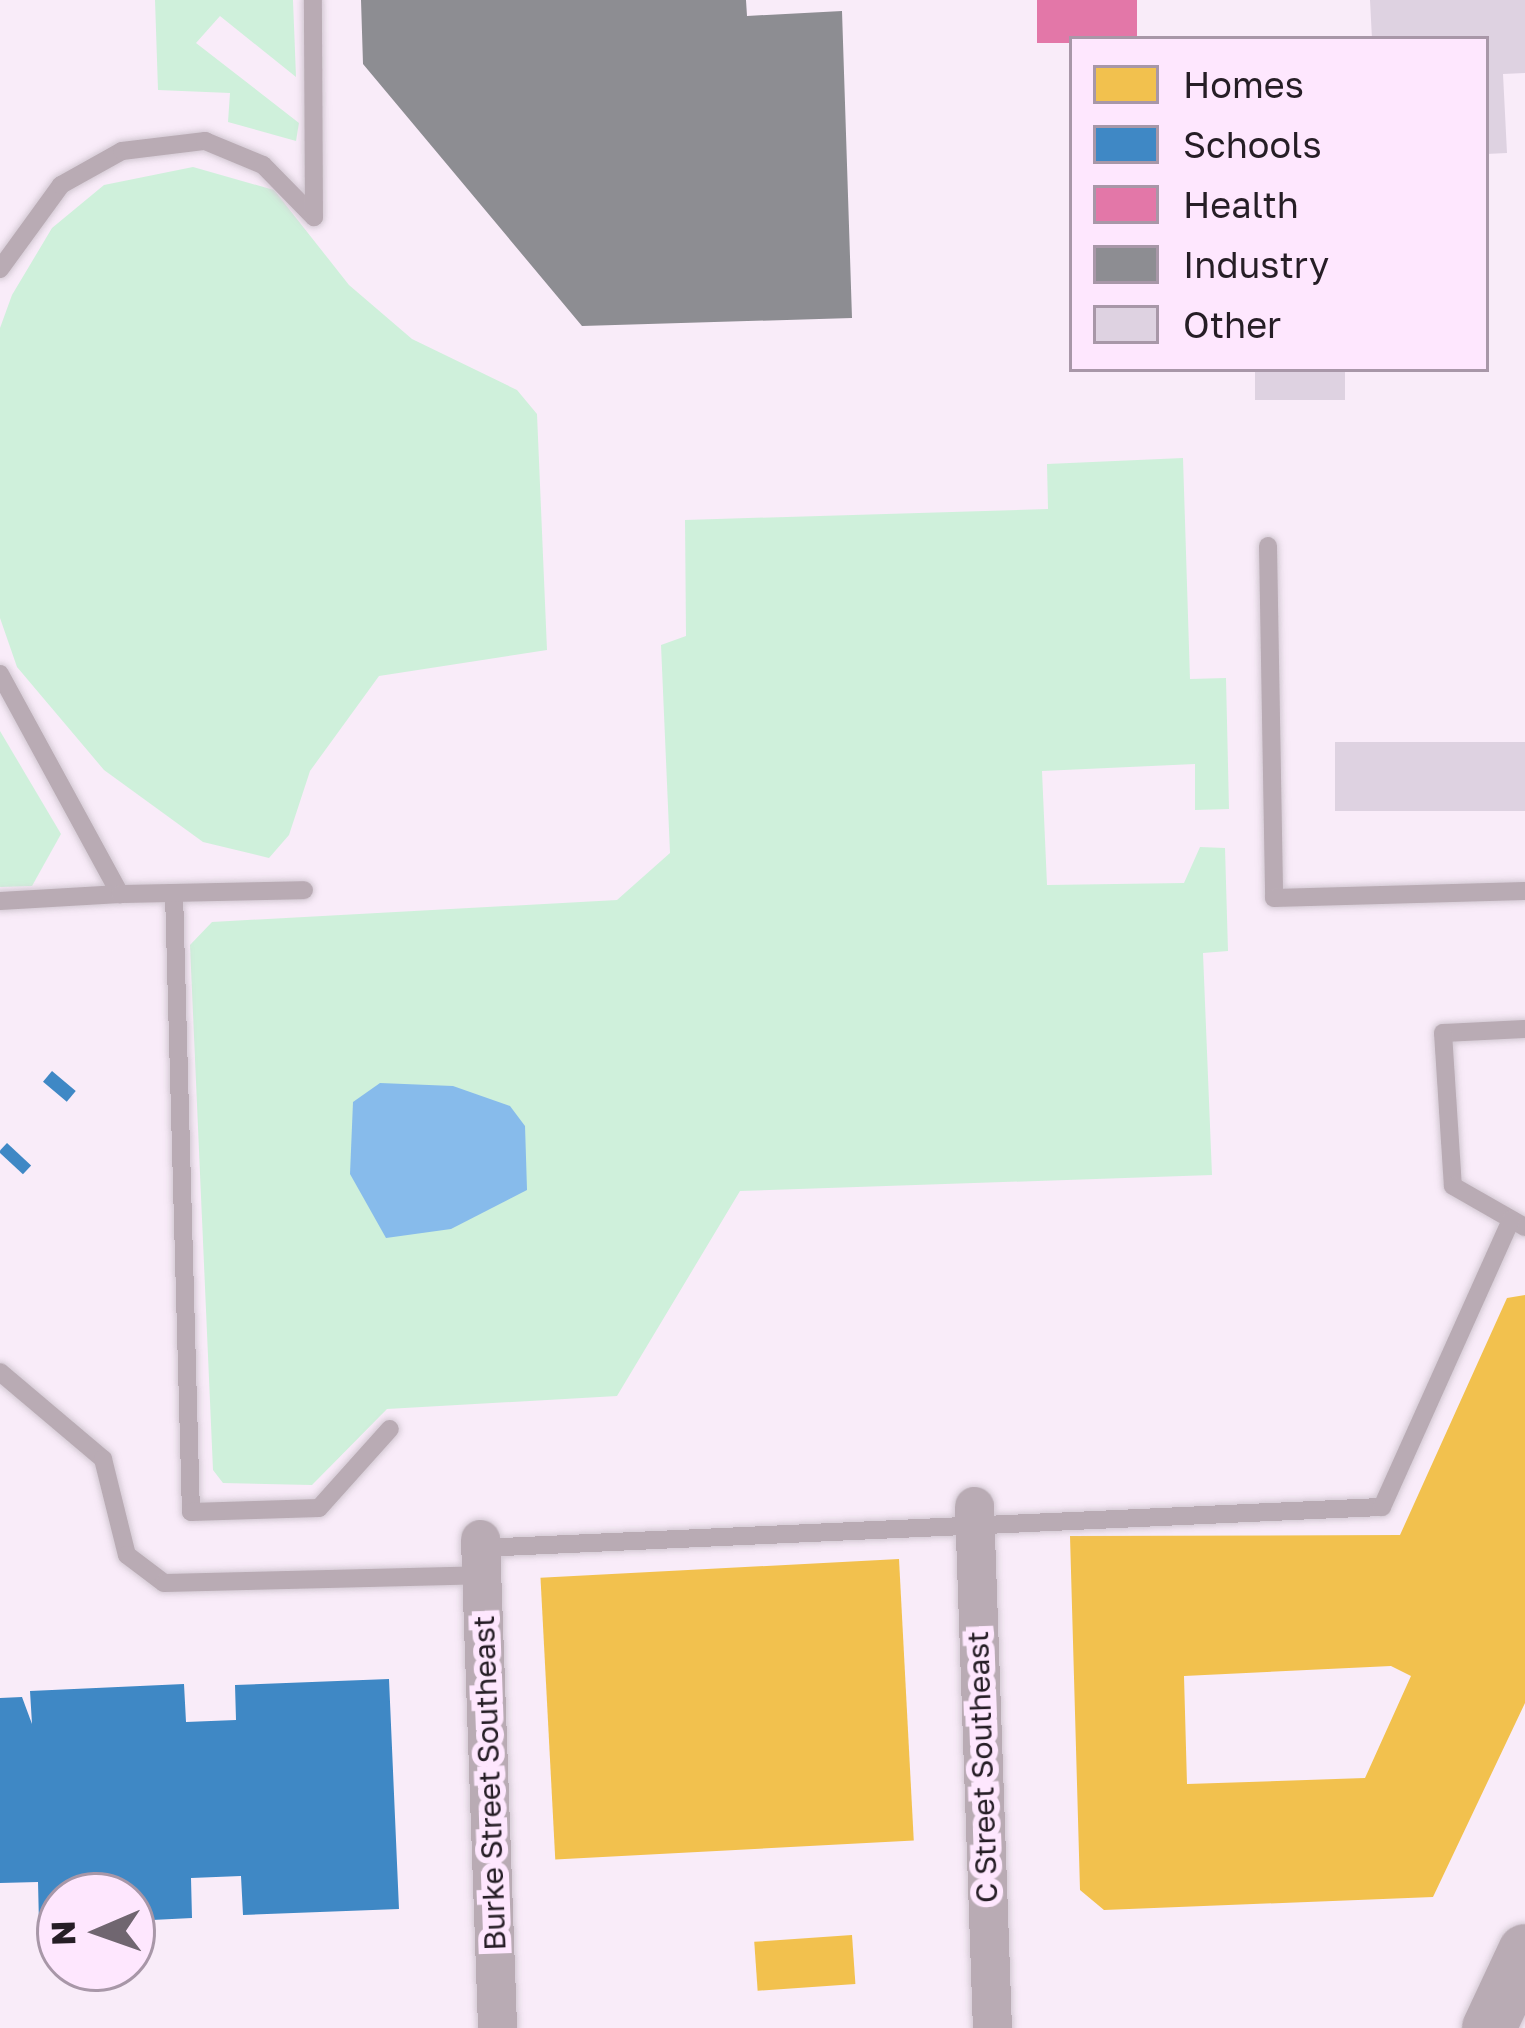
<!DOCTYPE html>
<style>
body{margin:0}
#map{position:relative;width:1525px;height:2028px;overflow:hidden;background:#f9ecf9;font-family:"Golos Text",sans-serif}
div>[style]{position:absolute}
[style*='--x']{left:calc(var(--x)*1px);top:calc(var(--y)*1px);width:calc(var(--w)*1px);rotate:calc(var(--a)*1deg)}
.green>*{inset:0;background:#cff0db}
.water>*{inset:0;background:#87bbeb}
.homes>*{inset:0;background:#f2c14e;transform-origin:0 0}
.schools>*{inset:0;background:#3f88c5;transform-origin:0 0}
.health>*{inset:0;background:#e377a8;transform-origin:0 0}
.industry>*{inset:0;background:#8d8d92}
.building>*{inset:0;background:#ded2e1;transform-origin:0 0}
.roads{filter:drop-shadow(0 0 3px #d2c8d2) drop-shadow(0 0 3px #d2c8d2)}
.service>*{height:18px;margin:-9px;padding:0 9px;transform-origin:9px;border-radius:9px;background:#b9abb4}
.minor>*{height:39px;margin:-19.5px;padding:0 19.5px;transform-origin:19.5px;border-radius:19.5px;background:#b9abb4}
.secondary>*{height:54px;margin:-27px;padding:0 27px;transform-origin:27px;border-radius:27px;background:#b9abb4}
span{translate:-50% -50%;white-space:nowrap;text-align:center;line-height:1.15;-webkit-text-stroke:12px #fee7fe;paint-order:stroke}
.street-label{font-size:30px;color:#261e26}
.legend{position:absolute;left:1069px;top:36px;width:420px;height:336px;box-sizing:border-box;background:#fee7fe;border:3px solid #a897a8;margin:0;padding:15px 21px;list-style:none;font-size:36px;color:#261e26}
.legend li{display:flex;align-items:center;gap:24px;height:60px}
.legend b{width:60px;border:3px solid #a897a8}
.north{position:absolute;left:36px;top:1872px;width:120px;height:120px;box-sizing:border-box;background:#fee7fe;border:3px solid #a897a8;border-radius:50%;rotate:268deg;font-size:33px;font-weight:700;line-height:48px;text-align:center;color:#261e26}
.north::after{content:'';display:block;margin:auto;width:42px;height:54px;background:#706670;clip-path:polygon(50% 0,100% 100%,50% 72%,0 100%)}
</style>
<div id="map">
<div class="green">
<i style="clip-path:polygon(155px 0,293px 0,296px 77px,220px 16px,196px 43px,299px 123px,296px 141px,228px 122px,230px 93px,158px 90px)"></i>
<i style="clip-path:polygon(193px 167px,274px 190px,349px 285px,412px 339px,517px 390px,537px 414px,547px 650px,379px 676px,310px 771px,289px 835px,269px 858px,203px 842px,104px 770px,17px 667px,0 618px,0 328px,12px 295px,52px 228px,104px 185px)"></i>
<i style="clip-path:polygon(1183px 458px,1190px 679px,1226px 678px,1229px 809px,1195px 810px,1195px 764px,1042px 771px,1047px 885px,1184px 883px,1200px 847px,1225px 848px,1228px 951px,1203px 953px,1212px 1175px,740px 1191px,617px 1396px,387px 1409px,312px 1485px,223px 1483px,213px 1470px,190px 945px,212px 922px,617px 900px,670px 853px,661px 645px,686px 636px,685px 520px,1048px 509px,1047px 464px)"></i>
<i style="clip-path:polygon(0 731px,61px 834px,32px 886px,0 887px)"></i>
</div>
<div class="water">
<i style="clip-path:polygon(380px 1083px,453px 1086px,510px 1106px,525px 1126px,527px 1190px,451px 1229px,386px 1238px,350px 1174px,353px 1102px)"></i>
</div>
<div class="homes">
<i style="clip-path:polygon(evenodd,1525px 1295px,1525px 1703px,1433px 1897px,1104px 1910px,1080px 1890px,1070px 1536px,1400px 1535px,1507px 1298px,1525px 1295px,1391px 1666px,1411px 1676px,1365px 1778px,1187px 1784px,1184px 1676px,1391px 1666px)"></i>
<i style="left:899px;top:1559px;width:282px;height:359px;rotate:87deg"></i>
<i style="left:852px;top:1935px;width:49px;height:98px;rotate:86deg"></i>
</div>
<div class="schools">
<i style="left:52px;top:1071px;width:31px;height:14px;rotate:40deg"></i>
<i style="left:7px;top:1143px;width:33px;height:12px;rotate:43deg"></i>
<i style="clip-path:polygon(389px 1679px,399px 1909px,243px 1915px,241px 1876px,191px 1878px,192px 1918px,132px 1921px,132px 1896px,60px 1896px,60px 1924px,39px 1924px,38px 1882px,0 1883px,0 1698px,22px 1697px,32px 1724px,30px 1691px,184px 1684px,186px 1722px,236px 1720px,235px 1685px)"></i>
</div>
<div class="health">
<i style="left:1037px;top:0;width:100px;height:43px"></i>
</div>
<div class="industry">
<i style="clip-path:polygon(361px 0,746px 0,747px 16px,842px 11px,852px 318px,582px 326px,363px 64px)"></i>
</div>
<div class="building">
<i style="clip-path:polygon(1370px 0,1525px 0,1525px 73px,1503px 74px,1507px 153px,1486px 154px,1486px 39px,1372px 39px)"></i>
<i style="left:1255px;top:369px;width:90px;height:31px"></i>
<i style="left:1525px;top:742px;width:69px;height:190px;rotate:90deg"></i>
</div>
<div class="roads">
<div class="service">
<i style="--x:0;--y:269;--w:104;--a:-54"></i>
<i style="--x:61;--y:185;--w:70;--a:-29.1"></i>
<i style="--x:122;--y:151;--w:84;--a:-6.9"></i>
<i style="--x:205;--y:141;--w:63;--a:22.5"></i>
<i style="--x:263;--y:165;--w:73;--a:45.6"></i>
<i style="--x:314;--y:217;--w:217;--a:-90.3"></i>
<i style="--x:1268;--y:546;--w:352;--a:89"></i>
<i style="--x:1274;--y:898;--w:251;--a:-1.6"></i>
<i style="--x:0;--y:674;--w:251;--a:61.4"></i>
<i style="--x:120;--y:894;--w:120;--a:176.7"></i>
<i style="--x:174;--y:893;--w:619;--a:88.43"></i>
<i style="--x:191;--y:1512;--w:128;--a:-1.8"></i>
<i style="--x:319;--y:1508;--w:106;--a:-48.1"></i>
<i style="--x:120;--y:894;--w:184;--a:-1.2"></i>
<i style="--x:1525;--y:1029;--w:82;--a:177.2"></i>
<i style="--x:1443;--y:1033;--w:153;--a:86.3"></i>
<i style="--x:1453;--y:1186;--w:83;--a:29.7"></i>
<i style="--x:0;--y:1372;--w:135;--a:40.2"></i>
<i style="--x:103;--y:1459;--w:99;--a:76"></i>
<i style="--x:127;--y:1555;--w:46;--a:37.1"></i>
<i style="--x:164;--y:1583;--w:318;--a:-1.4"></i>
<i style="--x:481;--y:1548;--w:902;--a:-2.61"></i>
<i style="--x:1382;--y:1507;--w:315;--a:-65.8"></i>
</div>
<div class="minor">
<i style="--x:974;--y:1506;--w:522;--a:88.03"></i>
<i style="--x:480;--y:1539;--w:489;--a:88"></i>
</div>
<div class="secondary">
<i style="--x:1489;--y:2028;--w:85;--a:-64.9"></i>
</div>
</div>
<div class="street-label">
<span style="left:982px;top:1767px;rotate:-92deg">C Street Southeast</span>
<span style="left:489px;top:1783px;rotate:-92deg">Burke Street Southeast</span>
</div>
<ul class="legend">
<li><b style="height:33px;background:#f2c14e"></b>Homes</li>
<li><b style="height:33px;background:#3f88c5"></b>Schools</li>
<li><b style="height:33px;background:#e377a8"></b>Health</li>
<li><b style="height:33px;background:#8d8d92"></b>Industry</li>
<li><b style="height:33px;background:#ded2e1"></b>Other</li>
</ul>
<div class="north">N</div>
</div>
